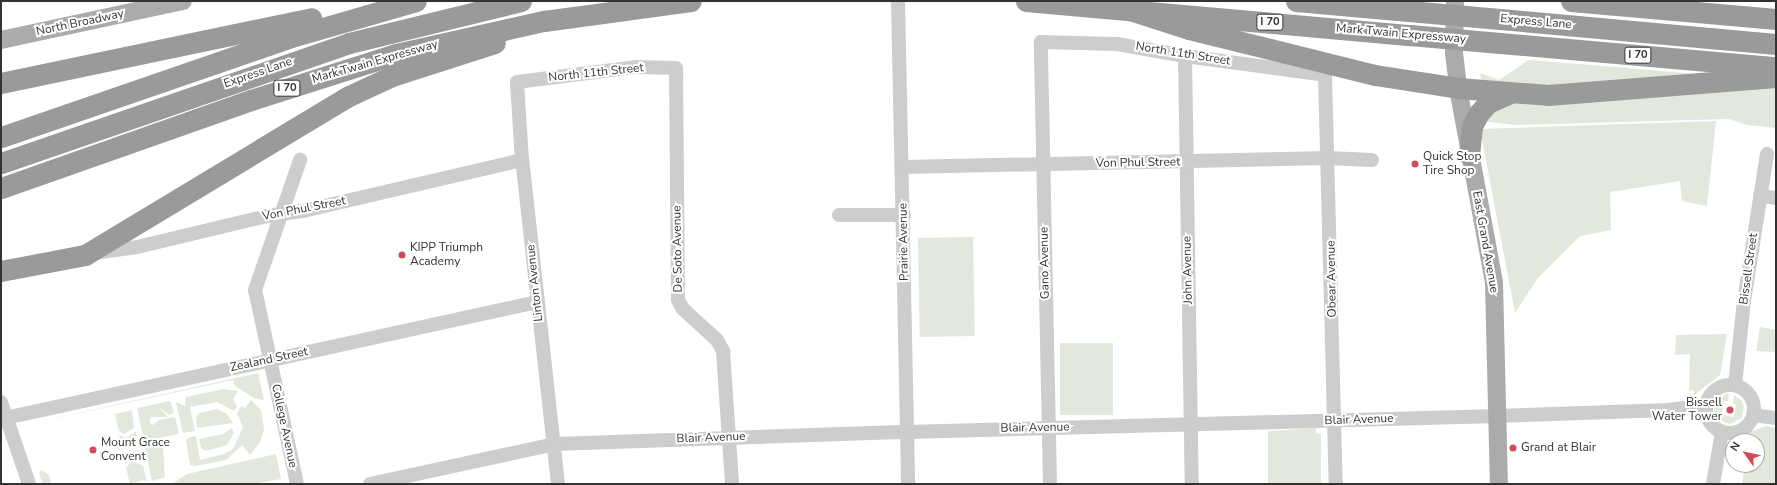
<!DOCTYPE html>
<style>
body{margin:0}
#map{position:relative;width:1777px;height:485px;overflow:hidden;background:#fff;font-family:"Nunito Sans",sans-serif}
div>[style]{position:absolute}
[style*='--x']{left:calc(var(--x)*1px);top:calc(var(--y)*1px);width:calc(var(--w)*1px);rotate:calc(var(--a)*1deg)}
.green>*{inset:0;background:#e3e8dd;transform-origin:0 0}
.minor>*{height:14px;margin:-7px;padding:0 7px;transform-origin:7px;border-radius:7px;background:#cdcdcd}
.minor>.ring{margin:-7px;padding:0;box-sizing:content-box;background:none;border:14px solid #cdcdcd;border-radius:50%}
.major>*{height:18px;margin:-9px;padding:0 9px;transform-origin:9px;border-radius:9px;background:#ababab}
.highway>*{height:21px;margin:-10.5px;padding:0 10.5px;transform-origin:10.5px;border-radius:10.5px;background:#9a9a9a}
.highway-bridge>*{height:21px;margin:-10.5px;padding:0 10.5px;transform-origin:10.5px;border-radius:10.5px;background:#9a9a9a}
.dots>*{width:11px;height:11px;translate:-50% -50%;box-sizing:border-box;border:2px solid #fff;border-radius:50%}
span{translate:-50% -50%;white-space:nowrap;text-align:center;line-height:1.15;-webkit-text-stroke:4px #fff;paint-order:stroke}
.shield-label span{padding:1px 3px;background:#fff;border:1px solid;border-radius:3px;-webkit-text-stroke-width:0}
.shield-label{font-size:11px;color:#333;font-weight:700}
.street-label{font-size:12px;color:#333}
.poi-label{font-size:12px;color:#333}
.left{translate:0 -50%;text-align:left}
.right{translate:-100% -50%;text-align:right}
.frame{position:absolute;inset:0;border:2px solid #333;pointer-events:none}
.north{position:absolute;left:1725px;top:433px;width:40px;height:40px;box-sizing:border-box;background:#fff;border:1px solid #adadad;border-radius:50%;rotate:303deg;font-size:11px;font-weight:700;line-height:16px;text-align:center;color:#333}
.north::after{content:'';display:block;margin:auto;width:14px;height:18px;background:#d34b5b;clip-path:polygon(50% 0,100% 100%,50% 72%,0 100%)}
</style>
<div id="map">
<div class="green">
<i style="clip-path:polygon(1529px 60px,1628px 68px,1718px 76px,1561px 88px,1481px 80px,1480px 73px,1499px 80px)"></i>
<i style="clip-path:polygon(1776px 86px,1776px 128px,1747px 125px,1729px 119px,1514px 125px,1481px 121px,1512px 99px)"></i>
<i style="clip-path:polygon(1716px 121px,1707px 206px,1682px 201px,1680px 181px,1610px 192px,1611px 230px,1580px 236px,1538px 278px,1515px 313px,1480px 129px)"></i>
<i style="left:973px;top:237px;width:99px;height:55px;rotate:89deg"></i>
<i style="clip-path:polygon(1760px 327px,1776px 330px,1776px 352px,1756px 351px)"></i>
<i style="clip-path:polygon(1727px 334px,1720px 375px,1693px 396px,1694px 390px,1689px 391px,1690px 354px,1675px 355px,1676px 335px)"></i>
<i style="left:1113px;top:343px;width:72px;height:53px;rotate:90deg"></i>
<i style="clip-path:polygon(258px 373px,275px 450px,264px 400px,254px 398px,234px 385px,233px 380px,24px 425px)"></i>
<i style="clip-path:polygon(223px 389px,238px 391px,233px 399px,237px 407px,234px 411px,217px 402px,190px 407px,195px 431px,183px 433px,176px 402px,185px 406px,186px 397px)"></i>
<i style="clip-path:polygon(1726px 394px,1729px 394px,1728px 401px,1723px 401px,1722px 415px,1734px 417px,1736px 405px,1733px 404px,1734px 395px,1742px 401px,1744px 407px,1742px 418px,1730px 424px,1719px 420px,1714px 412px,1715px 403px)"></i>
<i style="clip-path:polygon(251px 400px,261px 410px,264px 430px,260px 442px,250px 455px,242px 445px,226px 460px,195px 466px,190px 465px,186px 441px,188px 438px,196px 436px,200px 460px,224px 454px,233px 449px,243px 427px,237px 413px,241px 406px,245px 408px)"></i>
<i style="clip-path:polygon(170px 401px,174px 413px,169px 415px,160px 408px,168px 417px,151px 417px,150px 423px,153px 425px,159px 420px,175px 417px,179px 434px,144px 441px,137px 408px)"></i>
<i style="clip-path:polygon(217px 409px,227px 414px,233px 423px,197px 428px,196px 418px,199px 413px)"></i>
<i style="clip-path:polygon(132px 410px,134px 428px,124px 434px,119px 431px,115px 414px)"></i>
<i style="clip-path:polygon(1766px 426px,1776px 428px,1776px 484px,1742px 484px,1745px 465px,1757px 465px,1757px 441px,1749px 441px,1750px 432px)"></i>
<i style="clip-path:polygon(232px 428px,234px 433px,227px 445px,206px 451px,201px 448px,199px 439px,223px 434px)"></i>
<i style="clip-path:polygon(1316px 428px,1316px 433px,1321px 434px,1321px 484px,1268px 484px,1268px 431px)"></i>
<i style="clip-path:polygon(136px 431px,137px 443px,129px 440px,122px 446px,119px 435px,126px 438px)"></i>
<i style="clip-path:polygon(163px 446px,165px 477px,152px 481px,145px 448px)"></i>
<i style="clip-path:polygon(139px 450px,143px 461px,131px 459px,125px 465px,124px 453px,132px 456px)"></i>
<i style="clip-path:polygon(276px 454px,281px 479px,254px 484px,172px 484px,187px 474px)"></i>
<i style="clip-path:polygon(132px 461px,143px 466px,147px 482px,144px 480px,130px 484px,126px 468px)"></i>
<i style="clip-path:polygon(41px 470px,49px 475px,51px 484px,43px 484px,39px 473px)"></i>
</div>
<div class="minor">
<i style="--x:898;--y:1;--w:483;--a:88.8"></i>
<i style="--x:1185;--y:56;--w:428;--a:89.1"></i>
<i style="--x:903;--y:167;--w:425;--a:-1.2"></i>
<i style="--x:1328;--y:158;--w:44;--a:2.6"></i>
<i style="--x:1760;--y:195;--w:16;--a:11"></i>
<i style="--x:839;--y:215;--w:65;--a:0"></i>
<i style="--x:94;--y:253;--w:43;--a:-7.9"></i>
<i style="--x:137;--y:247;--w:134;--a:-13.4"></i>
<i style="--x:267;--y:216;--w:36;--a:-8"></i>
<i style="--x:303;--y:211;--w:225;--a:-13.1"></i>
<i class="ring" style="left:1706px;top:385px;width:34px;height:34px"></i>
<i style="--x:1735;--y:385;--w:84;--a:-83.9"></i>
<i style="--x:1744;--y:301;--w:149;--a:-81.1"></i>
<i style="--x:1;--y:402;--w:87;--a:71.1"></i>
<i style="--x:1754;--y:415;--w:22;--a:8"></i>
<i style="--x:1;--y:419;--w:549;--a:-12.31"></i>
<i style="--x:297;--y:484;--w:198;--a:-102.2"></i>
<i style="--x:255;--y:290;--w:138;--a:-70.9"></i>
<i style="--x:370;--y:484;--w:189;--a:-12.2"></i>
<i style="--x:555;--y:444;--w:352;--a:-2"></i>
<i style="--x:907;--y:432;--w:591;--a:-1.55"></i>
<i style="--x:1498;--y:416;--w:171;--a:-2"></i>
<i style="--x:1669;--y:410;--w:35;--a:-8"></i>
<i style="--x:558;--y:484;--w:326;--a:-96.3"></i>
<i style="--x:522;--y:160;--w:78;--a:-93.7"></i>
<i style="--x:517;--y:82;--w:119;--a:-7.2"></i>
<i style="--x:635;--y:67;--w:41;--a:1.4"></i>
<i style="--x:676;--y:68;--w:232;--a:89.5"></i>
<i style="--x:678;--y:300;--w:10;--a:61"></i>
<i style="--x:683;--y:309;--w:46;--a:42.4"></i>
<i style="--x:717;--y:340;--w:13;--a:61"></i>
<i style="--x:723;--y:351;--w:133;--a:86.1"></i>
<i style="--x:1050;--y:484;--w:442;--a:-91.2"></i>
<i style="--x:1041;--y:42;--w:76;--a:1.5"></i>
<i style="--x:1117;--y:44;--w:69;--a:10"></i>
<i style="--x:1185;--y:56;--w:141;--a:7.7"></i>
<i style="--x:1325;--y:75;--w:409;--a:88.5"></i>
<i style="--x:1713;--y:484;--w:53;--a:-80.2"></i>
</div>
<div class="major">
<i style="--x:1455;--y:1;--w:52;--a:91.1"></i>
<i style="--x:1454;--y:53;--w:35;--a:83"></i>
<i style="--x:1458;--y:88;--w:198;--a:79.5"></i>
<i style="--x:1494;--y:283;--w:201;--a:88.6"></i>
<i style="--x:1;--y:40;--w:186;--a:-12.1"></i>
</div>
<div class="highway">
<i style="--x:1026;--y:1;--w:386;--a:5.1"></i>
<i style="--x:1296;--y:1;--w:113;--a:5.1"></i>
<i style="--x:1571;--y:1;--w:206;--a:5"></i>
<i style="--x:1130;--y:10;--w:62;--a:17.9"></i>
<i style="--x:1189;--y:29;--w:192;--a:13.9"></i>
<i style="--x:1375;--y:75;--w:84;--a:8.9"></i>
<i style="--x:1458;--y:88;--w:90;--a:4.4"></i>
<i style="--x:1548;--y:95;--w:229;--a:-4.5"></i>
<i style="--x:1500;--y:19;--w:277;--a:5.2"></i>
<i style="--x:1500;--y:43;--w:277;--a:5"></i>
<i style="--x:1;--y:83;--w:317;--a:-11.8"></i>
<i style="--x:1;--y:137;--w:304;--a:-19"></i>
<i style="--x:288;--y:38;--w:133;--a:-16.1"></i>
<i style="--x:1469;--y:155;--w:29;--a:-84"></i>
<i style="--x:1472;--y:126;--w:15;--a:-62"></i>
<i style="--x:1479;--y:113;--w:13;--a:-48"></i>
<i style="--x:1488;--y:103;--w:24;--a:-24"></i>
<i style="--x:1;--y:163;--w:368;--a:-19"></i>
<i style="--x:349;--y:43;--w:177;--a:-13.7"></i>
<i style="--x:1;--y:188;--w:265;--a:-19.4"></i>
<i style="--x:251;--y:100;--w:152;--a:-17.6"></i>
<i style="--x:396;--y:54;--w:152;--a:-12.6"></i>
<i style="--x:544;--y:21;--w:148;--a:-7.7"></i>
<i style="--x:1;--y:271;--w:86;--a:-10.8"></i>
<i style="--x:85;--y:255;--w:308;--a:-31.1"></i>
<i style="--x:349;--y:96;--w:47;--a:-24.9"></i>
<i style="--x:392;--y:76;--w:108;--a:-17.8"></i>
</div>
<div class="highway-bridge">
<i style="--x:1409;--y:11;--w:91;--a:5"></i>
<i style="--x:1410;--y:35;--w:90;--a:5.1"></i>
</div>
<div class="dots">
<i style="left:1415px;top:164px;background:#d34b5b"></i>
<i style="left:402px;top:255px;background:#d34b5b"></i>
<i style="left:1730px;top:410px;background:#d34b5b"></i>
<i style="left:1513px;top:448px;background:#d34b5b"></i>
<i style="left:93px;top:450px;background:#d34b5b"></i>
</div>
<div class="shield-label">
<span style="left:1270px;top:22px">I 70</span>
<span style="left:1638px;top:55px">I 70</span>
<span style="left:287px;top:88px">I 70</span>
</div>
<div class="street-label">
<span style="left:1536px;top:22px;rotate:5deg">Express Lane</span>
<span style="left:80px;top:23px;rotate:-12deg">North Broadway</span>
<span style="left:1401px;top:34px;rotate:5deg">Mark Twain Expressway</span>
<span style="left:1183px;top:54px;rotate:9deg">North 11th Street</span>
<span style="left:375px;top:62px;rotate:-16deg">Mark Twain Expressway</span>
<span style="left:258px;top:73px;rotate:-19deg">Express Lane</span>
<span style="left:596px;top:73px;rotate:-6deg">North 11th Street</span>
<span style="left:1138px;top:163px;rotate:-1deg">Von Phul Street</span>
<span style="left:304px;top:209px;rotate:-11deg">Von Phul Street</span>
<span style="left:904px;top:242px;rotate:-91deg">Prairie Avenue</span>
<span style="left:1485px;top:242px;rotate:80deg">East Grand Avenue</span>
<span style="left:678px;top:249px;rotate:-91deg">De Soto Avenue</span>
<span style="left:1045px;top:263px;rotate:-91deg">Gano Avenue</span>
<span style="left:1749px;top:269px;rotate:-82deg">Bissell Street</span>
<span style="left:1188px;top:270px;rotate:-91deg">John Avenue</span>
<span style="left:1332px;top:279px;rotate:-91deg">Obear Avenue</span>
<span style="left:535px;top:283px;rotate:-96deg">Linton Avenue</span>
<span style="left:269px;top:360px;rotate:-12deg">Zealand Street</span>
<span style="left:1359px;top:420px;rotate:-2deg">Blair Avenue</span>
<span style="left:284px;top:426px;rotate:78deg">College Avenue</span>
<span style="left:1035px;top:428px;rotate:-1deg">Blair Avenue</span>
<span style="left:711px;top:438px;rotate:-2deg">Blair Avenue</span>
</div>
<div class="poi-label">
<span class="left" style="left:1423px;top:164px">Quick Stop<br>Tire Shop</span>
<span class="left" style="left:410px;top:255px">KIPP Triumph<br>Academy</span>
<span class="right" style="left:1722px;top:410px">Bissell<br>Water Tower</span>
<span class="left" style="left:101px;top:450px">Mount Grace<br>Convent</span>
<span class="left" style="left:1521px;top:448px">Grand at Blair</span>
</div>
<div class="frame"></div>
<div class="north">N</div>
</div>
